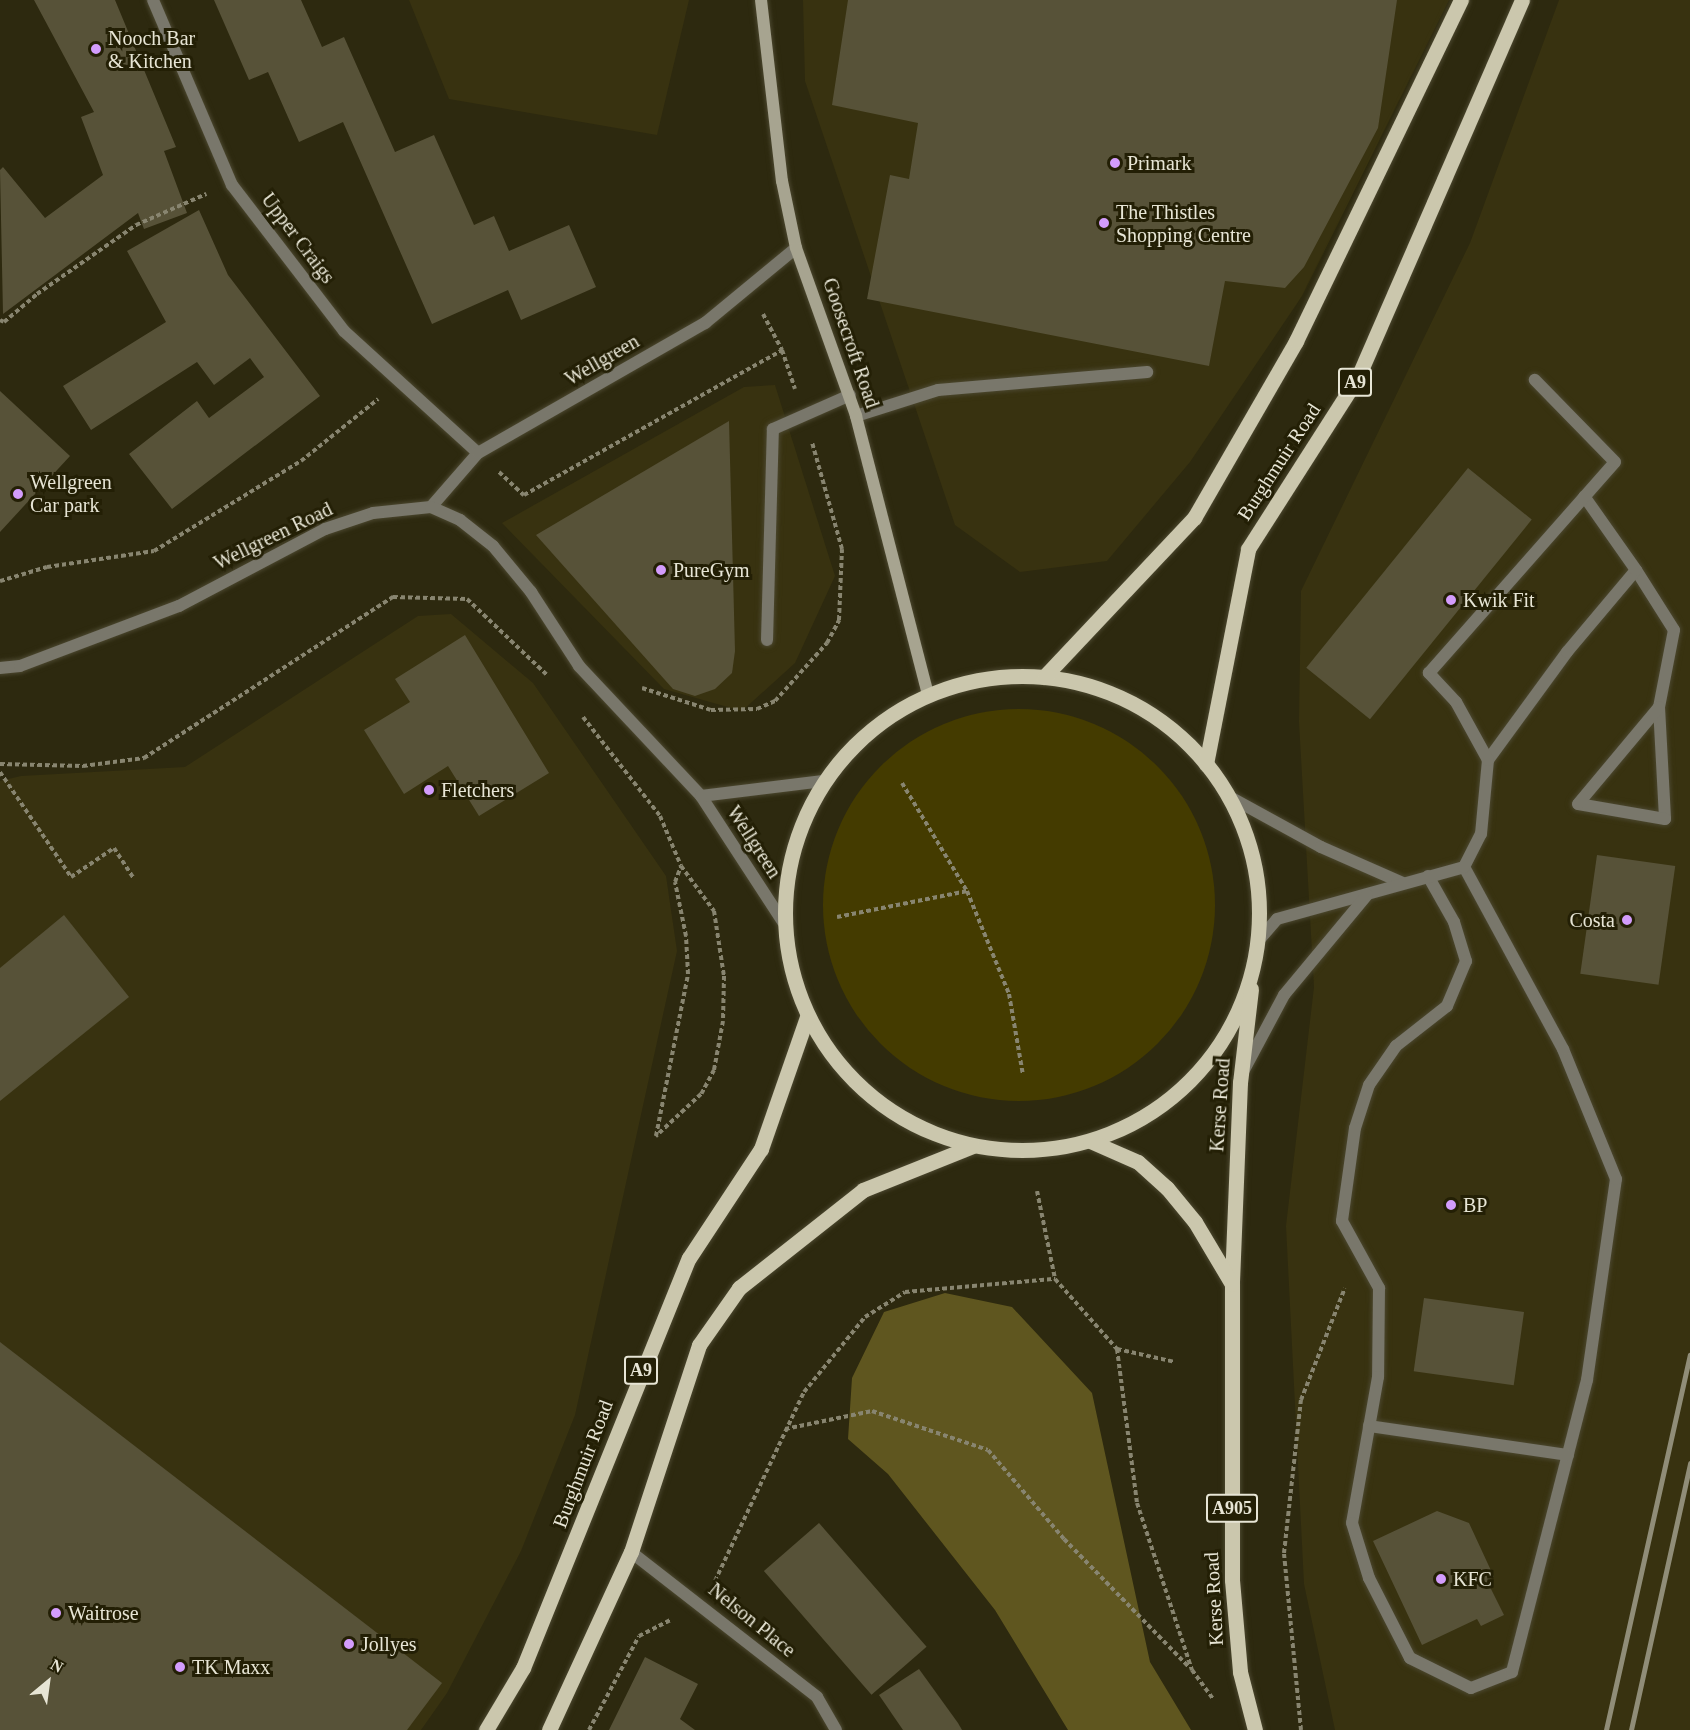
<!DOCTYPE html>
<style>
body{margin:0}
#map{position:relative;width:1690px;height:1730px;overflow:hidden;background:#2d290f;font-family:Georgia,serif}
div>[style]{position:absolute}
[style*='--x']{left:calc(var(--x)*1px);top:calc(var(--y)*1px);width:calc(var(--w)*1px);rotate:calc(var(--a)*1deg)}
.built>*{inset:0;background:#383210}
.green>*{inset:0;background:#443b00}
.round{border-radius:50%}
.forest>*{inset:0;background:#5f561f}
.building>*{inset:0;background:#575238;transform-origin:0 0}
.path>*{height:4px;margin-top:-2px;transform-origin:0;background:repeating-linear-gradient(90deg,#888570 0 4.5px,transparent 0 7.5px)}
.roads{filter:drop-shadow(0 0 2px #4b472f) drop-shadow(0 0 2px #4b472f)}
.service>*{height:12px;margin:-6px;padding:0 6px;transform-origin:6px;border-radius:6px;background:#79776b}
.minor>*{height:12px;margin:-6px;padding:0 6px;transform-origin:6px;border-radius:6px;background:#79776b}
.tertiary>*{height:12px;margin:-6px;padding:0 6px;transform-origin:6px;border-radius:6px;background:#79776b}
.secondary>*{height:12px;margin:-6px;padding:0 6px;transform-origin:6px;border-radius:6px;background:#a7a490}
.primary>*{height:15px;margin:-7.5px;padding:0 7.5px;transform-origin:7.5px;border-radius:7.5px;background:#cbc7ad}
.primary>.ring{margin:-7.5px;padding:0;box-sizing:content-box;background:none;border:15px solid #cbc7ad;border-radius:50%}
.rail>*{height:4.5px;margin:-2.25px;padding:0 2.25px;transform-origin:2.25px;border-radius:2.25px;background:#908d78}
.dots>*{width:16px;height:16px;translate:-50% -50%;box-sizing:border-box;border:3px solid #231f05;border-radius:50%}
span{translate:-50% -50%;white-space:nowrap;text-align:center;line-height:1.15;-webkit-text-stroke:6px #231f05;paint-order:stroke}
.shield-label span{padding:2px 4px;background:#231f05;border:2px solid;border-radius:4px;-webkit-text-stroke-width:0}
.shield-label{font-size:18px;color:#e7e5d5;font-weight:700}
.poi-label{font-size:20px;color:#e7e5d5}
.left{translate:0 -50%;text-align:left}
.right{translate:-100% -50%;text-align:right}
.street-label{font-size:20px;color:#e7e5d5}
.north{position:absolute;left:18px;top:1652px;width:60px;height:60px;-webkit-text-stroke:4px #231f05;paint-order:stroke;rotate:29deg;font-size:16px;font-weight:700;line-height:24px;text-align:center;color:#e7e5d5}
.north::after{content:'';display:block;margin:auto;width:21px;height:27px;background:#e7e5d5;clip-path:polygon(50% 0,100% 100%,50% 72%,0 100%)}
</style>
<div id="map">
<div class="built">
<i style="clip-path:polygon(409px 0,689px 0,657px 135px,449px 99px)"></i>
<i style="clip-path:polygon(803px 0,1449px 0,1302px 296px,1190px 462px,1107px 561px,1020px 572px,955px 525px,805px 81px)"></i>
<i style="clip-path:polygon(1559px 0,1690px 0,1690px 1730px,1335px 1730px,1304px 1584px,1286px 1226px,1314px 987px,1299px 722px,1301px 591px,1470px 243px)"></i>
<i style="clip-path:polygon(775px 385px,835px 576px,795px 663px,742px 711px,664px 689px,502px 523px,744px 387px)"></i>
<i style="clip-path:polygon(451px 614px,533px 683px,666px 876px,677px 951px,575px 1415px,521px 1551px,447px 1693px,421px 1730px,0 1730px,0 781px,21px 776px,185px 767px,418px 616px)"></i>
</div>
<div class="green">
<i class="round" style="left:823px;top:709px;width:392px;height:392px"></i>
</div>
<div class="forest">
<i style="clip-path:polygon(945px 1293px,1012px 1307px,1092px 1393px,1150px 1662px,1191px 1730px,1068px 1730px,995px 1610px,888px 1474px,848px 1439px,852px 1378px,884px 1312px)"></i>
</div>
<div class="building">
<i style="clip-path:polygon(34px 0,115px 0,176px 147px,164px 151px,187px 213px,144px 229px,138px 213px,3px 314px,0 170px,3px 167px,45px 218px,103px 175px,81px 117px,94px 112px)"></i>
<i style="clip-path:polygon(214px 0,301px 0,322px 47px,344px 37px,395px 152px,434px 135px,474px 225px,494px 216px,509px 251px,569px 225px,596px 287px,521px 320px,508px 290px,432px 324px,343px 122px,299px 142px,268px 72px,249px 80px)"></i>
<i style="clip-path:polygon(848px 0,1397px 0,1378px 128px,1304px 267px,1285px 288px,1225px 281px,1209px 366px,867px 299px,890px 175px,909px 179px,918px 123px,832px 105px)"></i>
<i style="clip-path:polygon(199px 210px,228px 275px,320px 396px,172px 509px,129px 454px,197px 401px,209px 418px,264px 377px,250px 358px,214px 385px,197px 362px,91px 430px,63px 386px,166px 322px,127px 251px)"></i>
<i style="clip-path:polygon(0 391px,70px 456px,0 532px)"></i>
<i style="clip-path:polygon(729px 421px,735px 651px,732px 673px,715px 689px,695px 696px,673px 689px,536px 535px)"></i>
<i style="left:1468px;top:468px;width:82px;height:257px;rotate:39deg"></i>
<i style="clip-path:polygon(465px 635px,549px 773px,479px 816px,448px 766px,404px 794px,364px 730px,410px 702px,395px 679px)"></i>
<i style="left:1597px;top:855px;width:79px;height:120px;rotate:8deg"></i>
<i style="clip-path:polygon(64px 915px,129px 997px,0 1101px,0 968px)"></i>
<i style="left:1424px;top:1298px;width:101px;height:74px;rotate:8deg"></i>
<i style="clip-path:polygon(0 1342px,442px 1683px,407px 1730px,0 1730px)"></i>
<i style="clip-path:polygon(1437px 1511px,1469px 1523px,1494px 1577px,1487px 1581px,1504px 1615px,1481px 1626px,1477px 1619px,1422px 1645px,1373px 1541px)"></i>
<i style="left:819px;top:1523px;width:164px;height:73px;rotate:49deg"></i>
<i style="clip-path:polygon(645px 1657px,698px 1684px,680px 1719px,695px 1730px,609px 1730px)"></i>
<i style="clip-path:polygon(919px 1669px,958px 1723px,962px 1730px,903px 1730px,879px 1695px)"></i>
</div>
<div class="path">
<i style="--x:763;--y:314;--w:41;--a:62.2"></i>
<i style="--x:782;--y:350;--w:41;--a:71.6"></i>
<i style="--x:0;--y:320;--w:4;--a:27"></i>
<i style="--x:4;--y:322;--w:43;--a:-40.3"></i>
<i style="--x:37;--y:294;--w:121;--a:-34.9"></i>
<i style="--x:136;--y:225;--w:77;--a:-23.9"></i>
<i style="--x:499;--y:472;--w:34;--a:43"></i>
<i style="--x:524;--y:495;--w:296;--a:-29.3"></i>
<i style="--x:0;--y:581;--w:49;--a:-16.6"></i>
<i style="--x:47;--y:567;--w:108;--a:-8.5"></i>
<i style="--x:154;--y:551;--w:172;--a:-31.5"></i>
<i style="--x:301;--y:461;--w:99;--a:-38.8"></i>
<i style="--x:642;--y:688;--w:72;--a:17.7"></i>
<i style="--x:711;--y:710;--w:46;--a:-1.2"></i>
<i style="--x:757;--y:709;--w:20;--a:-24"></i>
<i style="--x:775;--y:701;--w:78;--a:-48.1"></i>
<i style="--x:827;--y:643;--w:26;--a:-62"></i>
<i style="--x:839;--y:620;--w:71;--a:-87.6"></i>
<i style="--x:842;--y:549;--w:111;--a:-105.7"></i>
<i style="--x:583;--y:717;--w:125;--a:52.1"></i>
<i style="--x:660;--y:816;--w:54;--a:67.2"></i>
<i style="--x:681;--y:866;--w:56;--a:53.7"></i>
<i style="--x:714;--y:911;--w:66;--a:81.3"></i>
<i style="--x:724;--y:976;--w:45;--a:91.3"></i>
<i style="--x:723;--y:1021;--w:50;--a:100.4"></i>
<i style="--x:714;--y:1070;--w:27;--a:118"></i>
<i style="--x:701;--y:1094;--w:62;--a:137"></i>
<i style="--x:656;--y:1136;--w:165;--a:-78.8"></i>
<i style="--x:688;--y:974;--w:38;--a:-93"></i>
<i style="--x:686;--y:936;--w:55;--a:-101.5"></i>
<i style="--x:675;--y:882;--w:17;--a:-69"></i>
<i style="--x:0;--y:764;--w:83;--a:1.4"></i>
<i style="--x:83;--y:766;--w:62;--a:-7.5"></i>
<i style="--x:144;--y:758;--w:297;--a:-32.9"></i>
<i style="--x:393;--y:597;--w:74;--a:1.5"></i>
<i style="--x:467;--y:599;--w:110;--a:43.5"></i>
<i style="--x:0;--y:772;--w:127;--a:55.9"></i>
<i style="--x:71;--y:877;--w:52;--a:-34"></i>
<i style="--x:114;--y:848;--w:35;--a:57"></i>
<i style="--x:902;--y:783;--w:126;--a:59"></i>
<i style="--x:967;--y:891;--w:111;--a:67.8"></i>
<i style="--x:1009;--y:994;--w:82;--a:80.2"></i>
<i style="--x:837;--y:917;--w:133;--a:-11.3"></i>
<i style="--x:1037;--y:1191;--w:90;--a:78.4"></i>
<i style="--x:1055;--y:1279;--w:94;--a:48.5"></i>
<i style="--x:1117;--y:1349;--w:155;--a:82.6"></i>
<i style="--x:1137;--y:1503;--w:176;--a:71.8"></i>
<i style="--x:1192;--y:1670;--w:37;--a:54"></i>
<i style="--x:1117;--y:1349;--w:59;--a:12.6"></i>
<i style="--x:785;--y:1429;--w:89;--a:-11.7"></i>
<i style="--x:872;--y:1411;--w:122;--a:18.6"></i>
<i style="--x:988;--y:1450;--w:117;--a:49.5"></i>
<i style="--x:1064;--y:1539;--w:179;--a:45.7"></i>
<i style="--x:715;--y:1581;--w:209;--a:-64.8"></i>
<i style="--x:804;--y:1392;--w:97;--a:-50.9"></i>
<i style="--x:865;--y:1317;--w:47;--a:-32"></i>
<i style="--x:905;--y:1292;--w:151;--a:-5"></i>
<i style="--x:589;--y:1730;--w:106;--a:-62"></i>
<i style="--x:639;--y:1636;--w:35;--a:-27"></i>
<i style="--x:1301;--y:1730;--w:178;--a:-95.5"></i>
<i style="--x:1284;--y:1553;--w:154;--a:-83.7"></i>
<i style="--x:1301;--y:1400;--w:120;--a:-68.6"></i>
</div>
<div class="roads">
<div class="service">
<i style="--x:856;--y:416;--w:86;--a:-17.6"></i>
<i style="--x:938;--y:390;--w:210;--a:-4.9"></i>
<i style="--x:1636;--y:570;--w:71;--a:57.7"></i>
<i style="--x:1674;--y:630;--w:78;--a:101"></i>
<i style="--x:1659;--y:707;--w:112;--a:86.9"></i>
<i style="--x:1665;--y:819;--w:88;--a:-170.2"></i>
<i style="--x:1578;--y:804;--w:126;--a:-50.1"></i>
<i style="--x:767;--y:640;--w:211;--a:-88.4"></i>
<i style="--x:773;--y:429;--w:84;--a:-23.8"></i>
<i style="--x:1488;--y:760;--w:134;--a:-53.8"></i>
<i style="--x:1567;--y:652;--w:107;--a:-49.9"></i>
<i style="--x:1636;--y:570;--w:90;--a:-125.1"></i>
<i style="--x:1228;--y:796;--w:106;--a:28.7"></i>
<i style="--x:1321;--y:847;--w:90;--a:23.7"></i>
<i style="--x:1428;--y:876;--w:53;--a:60.5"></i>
<i style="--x:1454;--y:922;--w:41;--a:72.9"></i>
<i style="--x:1466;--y:961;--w:49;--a:112.9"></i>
<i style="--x:1447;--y:1006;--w:65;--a:141.9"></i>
<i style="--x:1396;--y:1046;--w:47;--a:124.7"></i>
<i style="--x:1369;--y:1085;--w:45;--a:108"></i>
<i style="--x:1355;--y:1128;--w:94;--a:98"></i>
<i style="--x:1342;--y:1221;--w:77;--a:61.1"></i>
<i style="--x:1379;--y:1288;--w:89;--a:90.6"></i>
<i style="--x:1378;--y:1377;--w:148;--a:100.1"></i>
<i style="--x:1352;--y:1523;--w:58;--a:72.8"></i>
<i style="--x:1369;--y:1578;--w:90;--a:62.9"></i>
<i style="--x:1410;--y:1658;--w:68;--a:26.2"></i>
<i style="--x:1471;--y:1688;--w:44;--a:-21.3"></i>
<i style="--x:1512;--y:1672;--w:301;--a:-75.6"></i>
<i style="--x:1587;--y:1380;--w:203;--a:-81.8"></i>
<i style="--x:1616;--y:1179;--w:140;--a:-112.2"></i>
<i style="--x:1563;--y:1049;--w:207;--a:-118.5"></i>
<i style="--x:1258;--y:941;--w:29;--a:-49"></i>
<i style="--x:1277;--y:919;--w:194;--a:-15.5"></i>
<i style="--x:1464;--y:867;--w:37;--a:-63"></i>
<i style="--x:1481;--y:834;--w:74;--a:-84.6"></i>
<i style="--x:1488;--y:760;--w:66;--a:-118.9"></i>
<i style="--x:1456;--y:702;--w:40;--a:-133"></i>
<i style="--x:1429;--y:673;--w:281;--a:-48.6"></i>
<i style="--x:1615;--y:462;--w:115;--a:-134.3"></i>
<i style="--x:1244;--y:1070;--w:85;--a:-61.9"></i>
<i style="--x:1284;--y:995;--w:130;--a:-50.3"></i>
<i style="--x:1369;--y:1426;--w:201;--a:8.3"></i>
</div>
<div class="minor">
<i style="--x:153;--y:0;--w:201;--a:66.9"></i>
<i style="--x:232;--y:185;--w:184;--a:52.5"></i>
<i style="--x:344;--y:331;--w:181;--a:42.3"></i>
<i style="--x:631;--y:1552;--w:236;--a:37.9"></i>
<i style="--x:817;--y:1697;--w:38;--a:60"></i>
</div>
<div class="tertiary">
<i style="--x:431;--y:507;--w:72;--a:-49"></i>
<i style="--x:478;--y:453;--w:262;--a:-29.8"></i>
<i style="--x:705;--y:323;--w:118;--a:-39.5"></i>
<i style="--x:0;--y:668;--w:20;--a:-6"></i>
<i style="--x:20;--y:666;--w:170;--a:-20.7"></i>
<i style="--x:179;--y:606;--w:165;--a:-27.8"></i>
<i style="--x:325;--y:529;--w:51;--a:-18.4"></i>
<i style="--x:373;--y:513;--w:58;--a:-5.9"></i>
<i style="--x:431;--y:507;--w:32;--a:24"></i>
<i style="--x:460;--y:520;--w:42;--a:38.2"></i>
<i style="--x:493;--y:546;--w:60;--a:50.4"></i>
<i style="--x:531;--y:592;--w:88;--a:57"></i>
<i style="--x:579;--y:666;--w:178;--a:46.8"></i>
<i style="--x:701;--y:796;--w:150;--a:56.9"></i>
<i style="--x:701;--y:796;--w:123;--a:-7"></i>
</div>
<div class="secondary">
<i style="--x:761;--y:0;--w:182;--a:83.4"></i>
<i style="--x:782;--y:181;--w:68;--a:78.2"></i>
<i style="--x:796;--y:248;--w:178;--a:70.3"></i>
<i style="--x:856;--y:416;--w:287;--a:75.5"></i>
</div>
<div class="primary">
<i class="ring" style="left:785px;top:676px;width:459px;height:459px"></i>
<i style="--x:1044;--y:677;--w:219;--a:-46.7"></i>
<i style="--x:1194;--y:518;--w:204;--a:-60"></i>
<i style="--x:1296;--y:341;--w:379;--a:-64.2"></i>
<i style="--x:1206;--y:764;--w:219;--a:-78.9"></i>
<i style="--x:1248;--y:549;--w:204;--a:-57.4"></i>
<i style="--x:1358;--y:377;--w:411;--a:-66.5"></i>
<i style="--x:1251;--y:989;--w:94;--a:96.7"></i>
<i style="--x:1240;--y:1082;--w:202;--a:92.3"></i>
<i style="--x:1232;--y:1284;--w:296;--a:90"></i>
<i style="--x:1232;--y:1580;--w:92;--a:85"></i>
<i style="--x:1240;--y:1672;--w:60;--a:75.5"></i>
<i style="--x:1090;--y:1141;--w:52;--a:23.6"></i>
<i style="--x:1138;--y:1162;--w:39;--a:42"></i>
<i style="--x:1167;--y:1188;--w:44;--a:50.5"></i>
<i style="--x:1195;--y:1222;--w:72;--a:59.2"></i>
<i style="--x:486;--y:1730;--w:72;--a:-59.2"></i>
<i style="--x:523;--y:1668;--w:442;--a:-68"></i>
<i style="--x:689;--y:1258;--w:131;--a:-56.6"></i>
<i style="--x:761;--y:1149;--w:140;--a:-70.8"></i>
<i style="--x:549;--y:1730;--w:196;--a:-65.3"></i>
<i style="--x:631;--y:1552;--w:218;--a:-71.8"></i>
<i style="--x:699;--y:1345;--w:70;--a:-54.9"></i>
<i style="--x:739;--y:1288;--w:158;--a:-38.3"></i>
<i style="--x:863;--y:1190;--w:118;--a:-21.8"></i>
</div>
</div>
<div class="rail">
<i style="--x:1606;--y:1730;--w:384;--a:-77.4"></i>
<i style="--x:1631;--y:1730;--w:273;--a:-77.5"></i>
</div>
<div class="dots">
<i style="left:96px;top:49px;background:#d39cfc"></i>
<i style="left:1115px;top:163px;background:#d39cfc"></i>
<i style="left:1104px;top:223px;background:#d39cfc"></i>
<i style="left:18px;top:494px;background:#d39cfc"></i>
<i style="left:661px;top:570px;background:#d39cfc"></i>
<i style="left:1451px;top:600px;background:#d39cfc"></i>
<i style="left:429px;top:790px;background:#d39cfc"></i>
<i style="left:1627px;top:920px;background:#d39cfc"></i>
<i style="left:1451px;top:1205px;background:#d39cfc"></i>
<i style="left:1441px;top:1579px;background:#d39cfc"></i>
<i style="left:56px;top:1613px;background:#d39cfc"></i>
<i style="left:349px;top:1644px;background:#d39cfc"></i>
<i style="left:180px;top:1667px;background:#d39cfc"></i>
</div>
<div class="shield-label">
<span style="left:1355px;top:382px">A9</span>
<span style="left:641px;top:1370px">A9</span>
<span style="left:1232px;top:1508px">A905</span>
</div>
<div class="poi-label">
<span class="left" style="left:108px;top:50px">Nooch Bar<br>&amp; Kitchen</span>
<span class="left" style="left:1127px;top:163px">Primark</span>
<span class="left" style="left:1116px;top:224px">The Thistles<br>Shopping Centre</span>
<span class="left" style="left:30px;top:494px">Wellgreen<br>Car park</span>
<span class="left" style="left:673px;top:570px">PureGym</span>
<span class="left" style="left:1463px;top:600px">Kwik Fit</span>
<span class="left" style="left:441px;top:790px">Fletchers</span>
<span class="right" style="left:1615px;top:920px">Costa</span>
<span class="left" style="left:1463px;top:1205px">BP</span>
<span class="left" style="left:1453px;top:1579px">KFC</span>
<span class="left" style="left:68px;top:1613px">Waitrose</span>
<span class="left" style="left:361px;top:1644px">Jollyes</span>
<span class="left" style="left:192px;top:1667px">TK Maxx</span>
</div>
<div class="street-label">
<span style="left:298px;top:238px;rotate:53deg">Upper Craigs</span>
<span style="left:851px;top:343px;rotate:71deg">Goosecroft Road</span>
<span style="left:602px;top:360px;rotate:-30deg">Wellgreen</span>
<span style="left:1279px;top:462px;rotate:-57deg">Burghmuir Road</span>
<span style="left:273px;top:536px;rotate:-26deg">Wellgreen Road</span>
<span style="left:754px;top:842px;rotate:57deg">Wellgreen</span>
<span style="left:1220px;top:1105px;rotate:-86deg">Kerse Road</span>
<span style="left:583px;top:1464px;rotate:-69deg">Burghmuir Road</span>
<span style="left:1214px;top:1599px;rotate:-93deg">Kerse Road</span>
<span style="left:752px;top:1620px;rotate:39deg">Nelson Place</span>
</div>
<div class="north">N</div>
</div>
